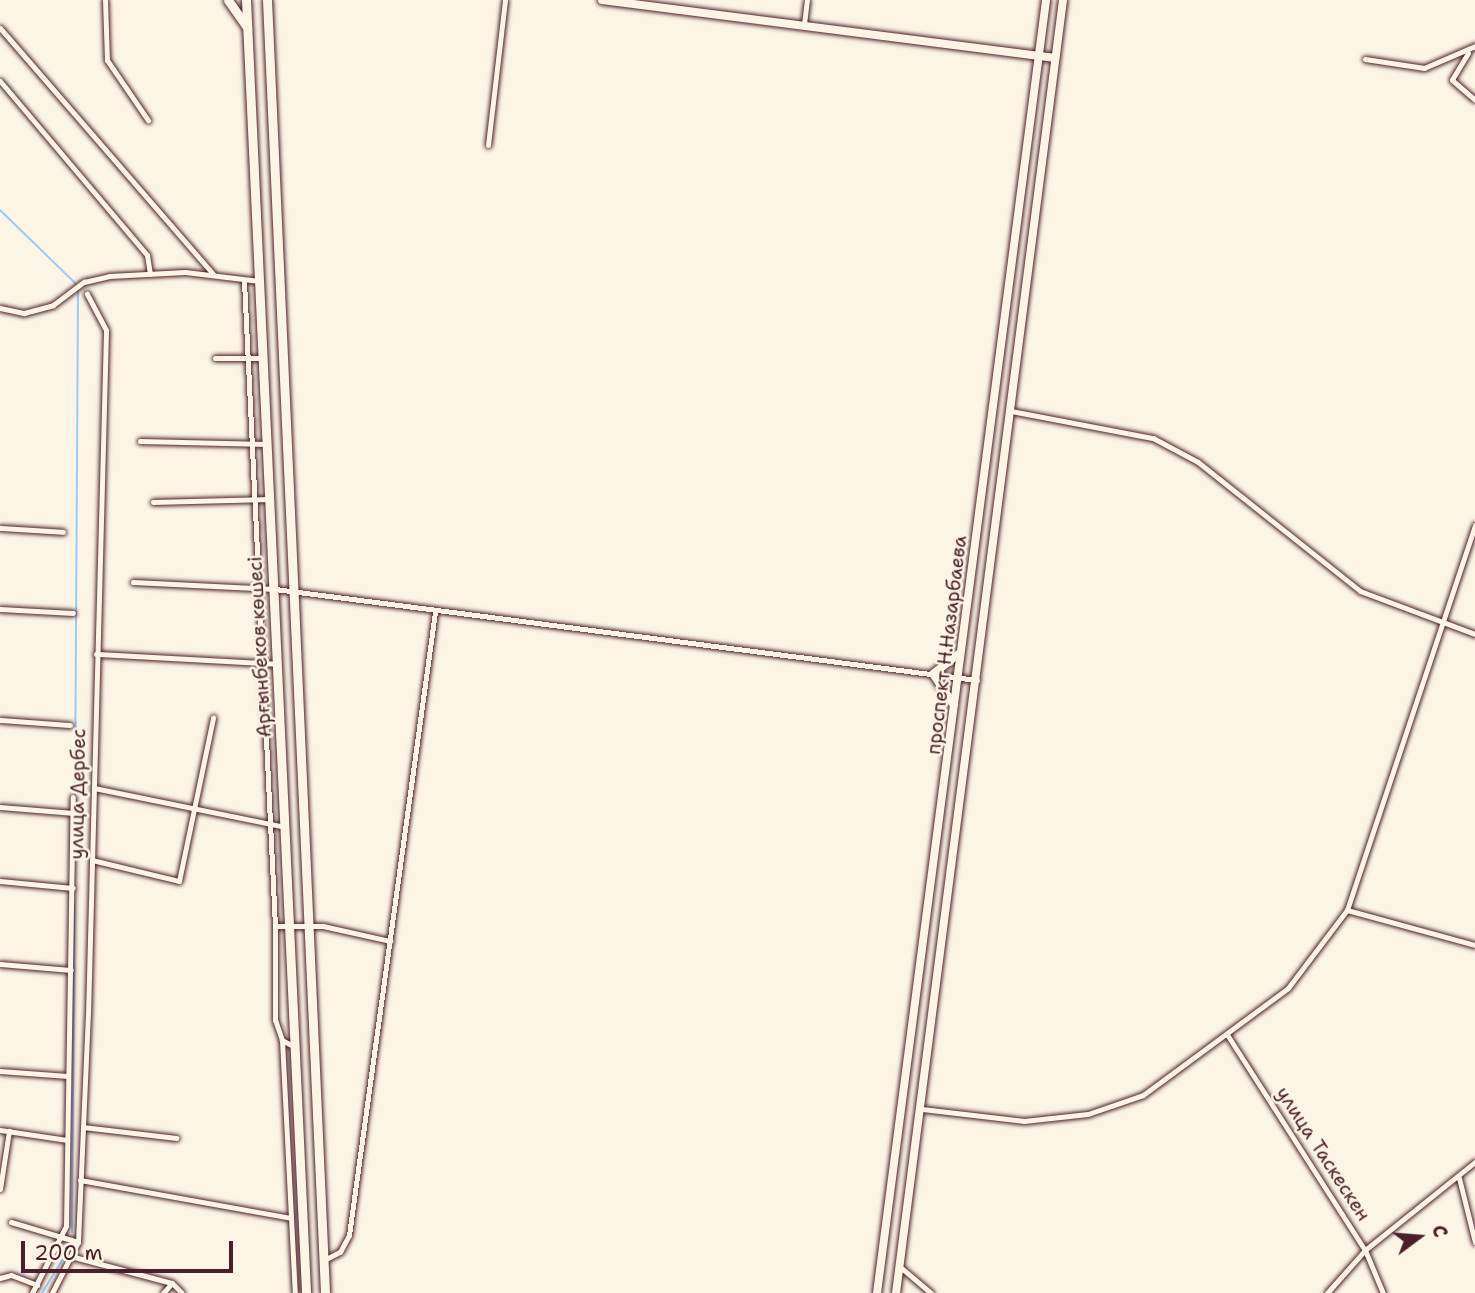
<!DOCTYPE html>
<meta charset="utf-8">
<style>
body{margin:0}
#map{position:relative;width:1475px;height:1293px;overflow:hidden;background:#fcf5e5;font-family:"Shantell Sans",sans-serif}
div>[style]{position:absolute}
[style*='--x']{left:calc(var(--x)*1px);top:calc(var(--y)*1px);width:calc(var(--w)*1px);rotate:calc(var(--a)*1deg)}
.stream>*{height:2px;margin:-1px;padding:0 1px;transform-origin:1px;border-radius:1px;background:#9acaf6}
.roads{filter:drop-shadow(0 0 2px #4a1f2b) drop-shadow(0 0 2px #4a1f2b)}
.street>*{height:5px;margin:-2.5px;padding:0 2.5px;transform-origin:2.5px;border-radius:2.5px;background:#fcf5e5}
.secondary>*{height:8px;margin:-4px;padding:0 4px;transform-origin:4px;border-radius:4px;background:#fcf5e5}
.primary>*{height:9px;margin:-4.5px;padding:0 4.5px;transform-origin:4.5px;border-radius:4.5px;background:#fcf5e5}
span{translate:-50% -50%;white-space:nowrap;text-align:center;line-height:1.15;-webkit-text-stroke:5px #fcf5e5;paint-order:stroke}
.street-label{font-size:19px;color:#4a1f2b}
.north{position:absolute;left:1384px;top:1202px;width:70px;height:70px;-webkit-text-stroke:5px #fcf5e5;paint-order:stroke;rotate:74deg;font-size:19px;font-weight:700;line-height:28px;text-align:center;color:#4a1f2b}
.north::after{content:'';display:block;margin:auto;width:24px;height:32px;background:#4a1f2b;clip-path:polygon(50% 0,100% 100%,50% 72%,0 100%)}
.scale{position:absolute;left:21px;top:1241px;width:212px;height:32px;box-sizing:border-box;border:4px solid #4a1f2b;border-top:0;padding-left:9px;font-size:21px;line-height:24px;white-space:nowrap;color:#4a1f2b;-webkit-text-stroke:5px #fcf5e5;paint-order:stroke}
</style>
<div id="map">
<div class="stream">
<i style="--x:0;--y:210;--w:106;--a:44.2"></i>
<i style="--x:75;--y:797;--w:508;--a:-89.66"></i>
<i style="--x:72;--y:1232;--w:327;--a:-89.6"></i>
<i style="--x:42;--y:1293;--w:48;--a:-58.6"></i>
</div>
<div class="roads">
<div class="street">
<i style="--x:105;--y:0;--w:60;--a:88.1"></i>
<i style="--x:107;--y:60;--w:73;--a:55.7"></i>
<i style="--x:804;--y:24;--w:24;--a:-83"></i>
<i style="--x:0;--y:28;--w:325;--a:49.1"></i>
<i style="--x:1468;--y:53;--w:31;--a:121"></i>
<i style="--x:1452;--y:80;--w:30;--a:41"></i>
<i style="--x:1365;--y:59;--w:60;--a:8.7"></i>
<i style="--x:1424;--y:68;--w:56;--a:-23.3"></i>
<i style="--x:0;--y:81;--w:228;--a:49.8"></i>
<i style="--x:147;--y:255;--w:19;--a:81"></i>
<i style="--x:488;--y:145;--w:146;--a:-83.3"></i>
<i style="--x:244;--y:281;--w:646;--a:87.25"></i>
<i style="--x:0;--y:308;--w:25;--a:12"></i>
<i style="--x:24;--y:313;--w:30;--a:-15"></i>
<i style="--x:53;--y:305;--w:39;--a:-37"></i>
<i style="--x:84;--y:282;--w:26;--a:-13"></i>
<i style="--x:109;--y:276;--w:76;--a:-3"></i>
<i style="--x:185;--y:272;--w:75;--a:6.9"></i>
<i style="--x:215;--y:358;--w:49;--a:0"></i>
<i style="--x:1011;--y:411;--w:145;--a:10.8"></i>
<i style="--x:1153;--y:438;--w:51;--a:28.1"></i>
<i style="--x:1198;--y:462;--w:207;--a:38.5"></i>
<i style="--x:1360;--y:591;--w:123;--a:20.5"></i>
<i style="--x:140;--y:441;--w:127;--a:1.4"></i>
<i style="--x:153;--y:502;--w:117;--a:-1.5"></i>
<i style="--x:0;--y:528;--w:63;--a:3.6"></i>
<i style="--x:133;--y:582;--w:142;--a:2.8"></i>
<i style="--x:275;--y:589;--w:708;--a:7.39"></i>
<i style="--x:0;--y:609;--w:73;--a:3.1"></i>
<i style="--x:96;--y:654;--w:182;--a:3.1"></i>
<i style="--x:0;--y:720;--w:70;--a:4.1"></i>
<i style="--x:94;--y:788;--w:196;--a:11.5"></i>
<i style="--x:0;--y:807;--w:74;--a:4.6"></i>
<i style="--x:92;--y:860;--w:89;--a:13.6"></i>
<i style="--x:179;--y:881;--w:167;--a:-78.2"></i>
<i style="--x:0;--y:881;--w:73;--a:5.5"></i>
<i style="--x:1347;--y:910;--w:406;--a:-71.6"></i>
<i style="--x:0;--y:964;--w:71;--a:4.8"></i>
<i style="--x:1228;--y:1036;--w:254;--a:57.4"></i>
<i style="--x:1365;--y:1250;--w:47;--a:67.3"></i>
<i style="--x:282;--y:1040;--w:253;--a:87.1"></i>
<i style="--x:295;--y:1047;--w:15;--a:-152"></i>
<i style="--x:282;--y:1040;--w:21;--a:-109"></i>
<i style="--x:275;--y:1020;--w:94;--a:-90"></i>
<i style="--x:275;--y:926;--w:48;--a:0"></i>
<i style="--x:323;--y:926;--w:69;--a:12.6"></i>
<i style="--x:0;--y:1071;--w:68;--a:4.2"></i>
<i style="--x:922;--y:1109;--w:103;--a:6.7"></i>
<i style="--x:1024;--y:1121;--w:64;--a:-6.2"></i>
<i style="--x:1088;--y:1114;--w:58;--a:-19.1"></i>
<i style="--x:1143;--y:1095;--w:180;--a:-36.4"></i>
<i style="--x:1288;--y:988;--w:98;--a:-52.9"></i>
<i style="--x:1347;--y:910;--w:133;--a:15.3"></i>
<i style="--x:83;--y:1127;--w:94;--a:6.7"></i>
<i style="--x:0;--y:1130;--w:68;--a:8.5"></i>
<i style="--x:1459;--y:1178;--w:66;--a:76"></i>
<i style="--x:80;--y:1180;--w:214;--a:10.2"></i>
<i style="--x:0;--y:1189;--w:59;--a:-81.2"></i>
<i style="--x:11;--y:1222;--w:70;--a:16.6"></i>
<i style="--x:74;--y:1257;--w:101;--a:14.9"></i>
<i style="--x:172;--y:1283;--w:14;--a:45"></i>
<i style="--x:324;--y:1260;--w:18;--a:-27"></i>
<i style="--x:340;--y:1252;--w:19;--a:-62"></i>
<i style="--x:349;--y:1235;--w:629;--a:-82.14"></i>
<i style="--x:899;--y:1266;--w:42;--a:40.2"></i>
<i style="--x:0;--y:1278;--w:11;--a:-15"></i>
<i style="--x:11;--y:1275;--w:28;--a:21"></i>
<i style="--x:32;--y:1293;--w:75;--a:-63.1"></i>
<i style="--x:66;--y:1226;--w:429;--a:-89.1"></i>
<i style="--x:52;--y:1293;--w:57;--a:-63"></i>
<i style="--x:78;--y:1242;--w:227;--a:-87.5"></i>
<i style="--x:88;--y:1015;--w:685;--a:-88.49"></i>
<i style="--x:106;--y:330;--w:41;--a:-117.8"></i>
<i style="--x:163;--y:1293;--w:13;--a:-48"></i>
<i style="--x:1327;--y:1293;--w:57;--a:-48.5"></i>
<i style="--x:1365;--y:1250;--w:141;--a:-38.7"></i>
</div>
<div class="secondary">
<i style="--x:602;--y:0;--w:457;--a:7.3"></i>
<i style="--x:954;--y:705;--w:37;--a:-124"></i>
<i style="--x:933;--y:674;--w:33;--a:-38"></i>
<i style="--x:877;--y:1293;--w:1304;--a:-82.55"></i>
<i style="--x:896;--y:1293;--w:1304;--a:-82.64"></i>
</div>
<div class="primary">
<i style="--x:228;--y:0;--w:33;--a:55"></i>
<i style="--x:246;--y:0;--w:1294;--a:87.34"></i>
<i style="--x:267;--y:0;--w:1294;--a:87.43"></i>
</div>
</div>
<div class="street-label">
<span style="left:947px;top:645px;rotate:-83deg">проспект Н.Назарбаева</span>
<span style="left:260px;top:647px;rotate:-93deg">Арғынбеков көшесі</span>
<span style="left:78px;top:794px;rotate:-89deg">улица Дербес</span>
<span style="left:1323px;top:1154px;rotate:57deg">улица Таскескен</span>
</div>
<div class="north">С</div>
<div class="scale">200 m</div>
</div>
